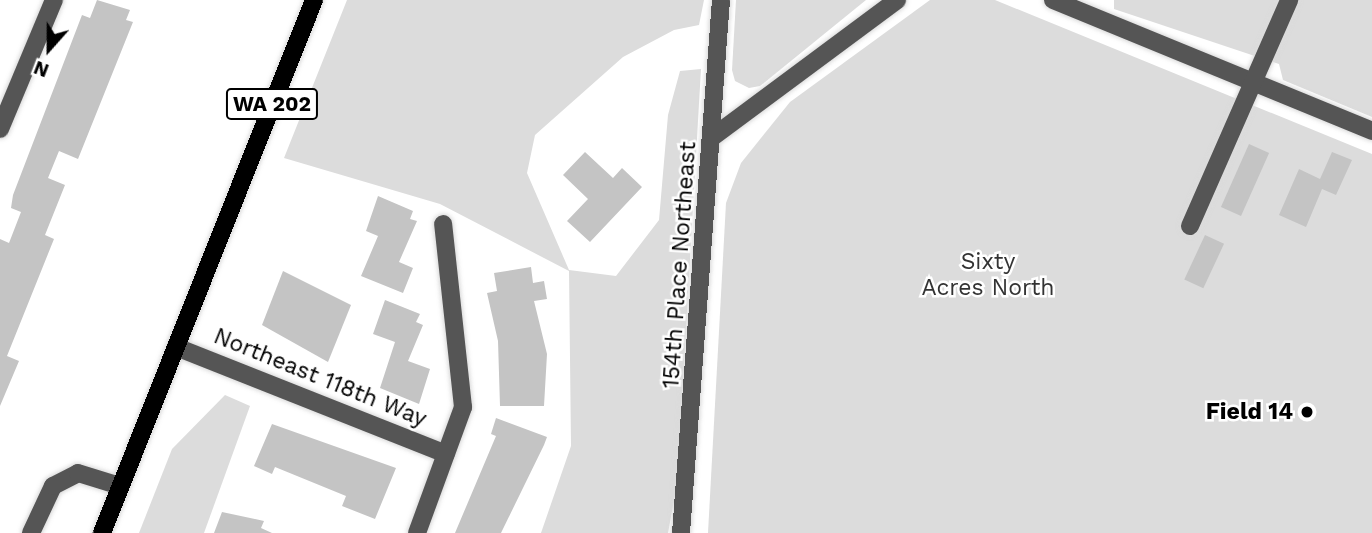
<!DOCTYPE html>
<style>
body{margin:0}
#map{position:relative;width:1372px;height:533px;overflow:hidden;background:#fff;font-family:"Work Sans",sans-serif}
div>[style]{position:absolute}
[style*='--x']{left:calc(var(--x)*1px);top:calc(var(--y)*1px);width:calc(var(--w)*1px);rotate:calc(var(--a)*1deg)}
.green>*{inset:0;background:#dcdcdc}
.building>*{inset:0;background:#c4c4c4;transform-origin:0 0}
.roads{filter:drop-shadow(0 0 2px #dbdbdb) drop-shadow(0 0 2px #dbdbdb)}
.minor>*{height:18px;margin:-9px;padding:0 9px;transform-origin:9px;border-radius:9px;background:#555}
.major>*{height:18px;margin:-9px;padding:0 9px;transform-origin:9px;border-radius:9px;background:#000}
.dots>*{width:19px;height:19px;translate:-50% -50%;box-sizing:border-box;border:4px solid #fff;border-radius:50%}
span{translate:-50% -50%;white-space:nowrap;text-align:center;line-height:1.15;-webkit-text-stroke:5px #fff;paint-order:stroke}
.shield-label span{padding:2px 5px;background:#fff;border:2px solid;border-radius:5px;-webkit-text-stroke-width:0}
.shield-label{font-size:21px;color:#000;font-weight:700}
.park-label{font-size:23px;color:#333}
.street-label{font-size:23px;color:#000}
.poi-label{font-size:23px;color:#000;font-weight:700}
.right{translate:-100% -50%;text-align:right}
.north{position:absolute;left:14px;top:14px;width:70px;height:70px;-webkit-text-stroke:5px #fff;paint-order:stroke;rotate:201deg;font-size:19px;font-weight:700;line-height:28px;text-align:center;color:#000}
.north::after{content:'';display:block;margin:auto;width:24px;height:32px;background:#000;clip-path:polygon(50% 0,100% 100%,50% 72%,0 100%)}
</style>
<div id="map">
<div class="green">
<i style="clip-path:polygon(347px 0,704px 0,699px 25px,674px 30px,623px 57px,535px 135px,527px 173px,569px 270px,616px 276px,659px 220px,668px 115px,680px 71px,701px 69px,677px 484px,668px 533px,541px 533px,571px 446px,569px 271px,440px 204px,284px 158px)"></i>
<i style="clip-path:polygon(736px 0,866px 0,760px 86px,749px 88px,735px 81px,732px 70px)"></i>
<i style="clip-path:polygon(930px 0,995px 0,1372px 154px,1372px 533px,708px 533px,726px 203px,741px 163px,790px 102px)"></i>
<i style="clip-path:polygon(1114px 0,1372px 0,1372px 117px,1283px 80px,1279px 64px,1114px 9px)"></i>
<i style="clip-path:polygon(225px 395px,250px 406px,204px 533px,139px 533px,172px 449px)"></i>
</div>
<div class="building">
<i style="clip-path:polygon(97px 0,130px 10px,126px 20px,133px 22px,78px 159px,59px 151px,48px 178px,65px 185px,45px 235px,54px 239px,7px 356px,19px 361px,0 406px,0 239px,9px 243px,21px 212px,11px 208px,13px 195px,82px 15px,90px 18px)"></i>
<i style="left:1249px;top:144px;width:22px;height:69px;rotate:24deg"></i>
<i style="clip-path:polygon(585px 152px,613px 178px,622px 168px,642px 187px,590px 242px,567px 221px,588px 199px,563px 175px)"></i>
<i style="clip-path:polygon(1332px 152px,1352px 160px,1336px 195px,1322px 189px,1306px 227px,1279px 215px,1299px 169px,1320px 179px)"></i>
<i style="clip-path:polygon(378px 196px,413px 211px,410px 219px,417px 221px,399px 262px,413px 268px,403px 293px,361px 276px,378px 236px,366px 231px)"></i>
<i style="left:1205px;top:235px;width:21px;height:49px;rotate:25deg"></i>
<i style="clip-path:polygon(531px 267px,533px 283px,544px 281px,547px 299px,534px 301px,547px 354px,544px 406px,500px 406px,498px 341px,487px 293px,497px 291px,494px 273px)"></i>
<i style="clip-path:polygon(283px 271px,351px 305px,328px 362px,262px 325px)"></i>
<i style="clip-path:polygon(385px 300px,420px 314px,416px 322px,423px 325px,408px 361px,430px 369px,419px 404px,380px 388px,395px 342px,373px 334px)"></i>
<i style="clip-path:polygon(496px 418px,547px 437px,544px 445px,501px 533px,455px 533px,496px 436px,491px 434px)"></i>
<i style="clip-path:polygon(272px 424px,396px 468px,375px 519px,342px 506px,346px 496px,275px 467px,272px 474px,254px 466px)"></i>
<i style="clip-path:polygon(222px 512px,264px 521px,261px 528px,272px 533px,214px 533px)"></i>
</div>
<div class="roads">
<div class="minor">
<i style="--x:1053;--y:0;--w:345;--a:22.3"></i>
<i style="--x:0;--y:129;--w:140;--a:-67.3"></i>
<i style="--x:714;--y:136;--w:228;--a:-36.6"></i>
<i style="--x:1190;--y:226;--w:247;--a:-66.3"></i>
<i style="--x:176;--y:347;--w:290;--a:21.6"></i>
<i style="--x:31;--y:533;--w:52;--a:-64.9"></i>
<i style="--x:53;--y:486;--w:28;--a:-27"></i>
<i style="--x:78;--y:473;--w:44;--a:17.2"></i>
<i style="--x:417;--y:533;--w:134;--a:-69.9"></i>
<i style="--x:463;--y:407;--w:184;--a:-96.2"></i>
<i style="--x:681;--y:533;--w:534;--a:-85.71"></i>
</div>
<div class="major">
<i style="--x:102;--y:533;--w:574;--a:-68.31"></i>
</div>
</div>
<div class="dots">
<i style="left:1307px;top:412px;background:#000"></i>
</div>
<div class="shield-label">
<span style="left:272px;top:104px">WA 202</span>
</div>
<div class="park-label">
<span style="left:988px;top:275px">Sixty<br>Acres North</span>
</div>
<div class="street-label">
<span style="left:680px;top:265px;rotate:-86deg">154th Place Northeast</span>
<span style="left:320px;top:378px;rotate:22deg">Northeast 118th Way</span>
</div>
<div class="poi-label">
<span class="right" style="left:1293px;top:412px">Field 14</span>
</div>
<div class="north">N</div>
</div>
